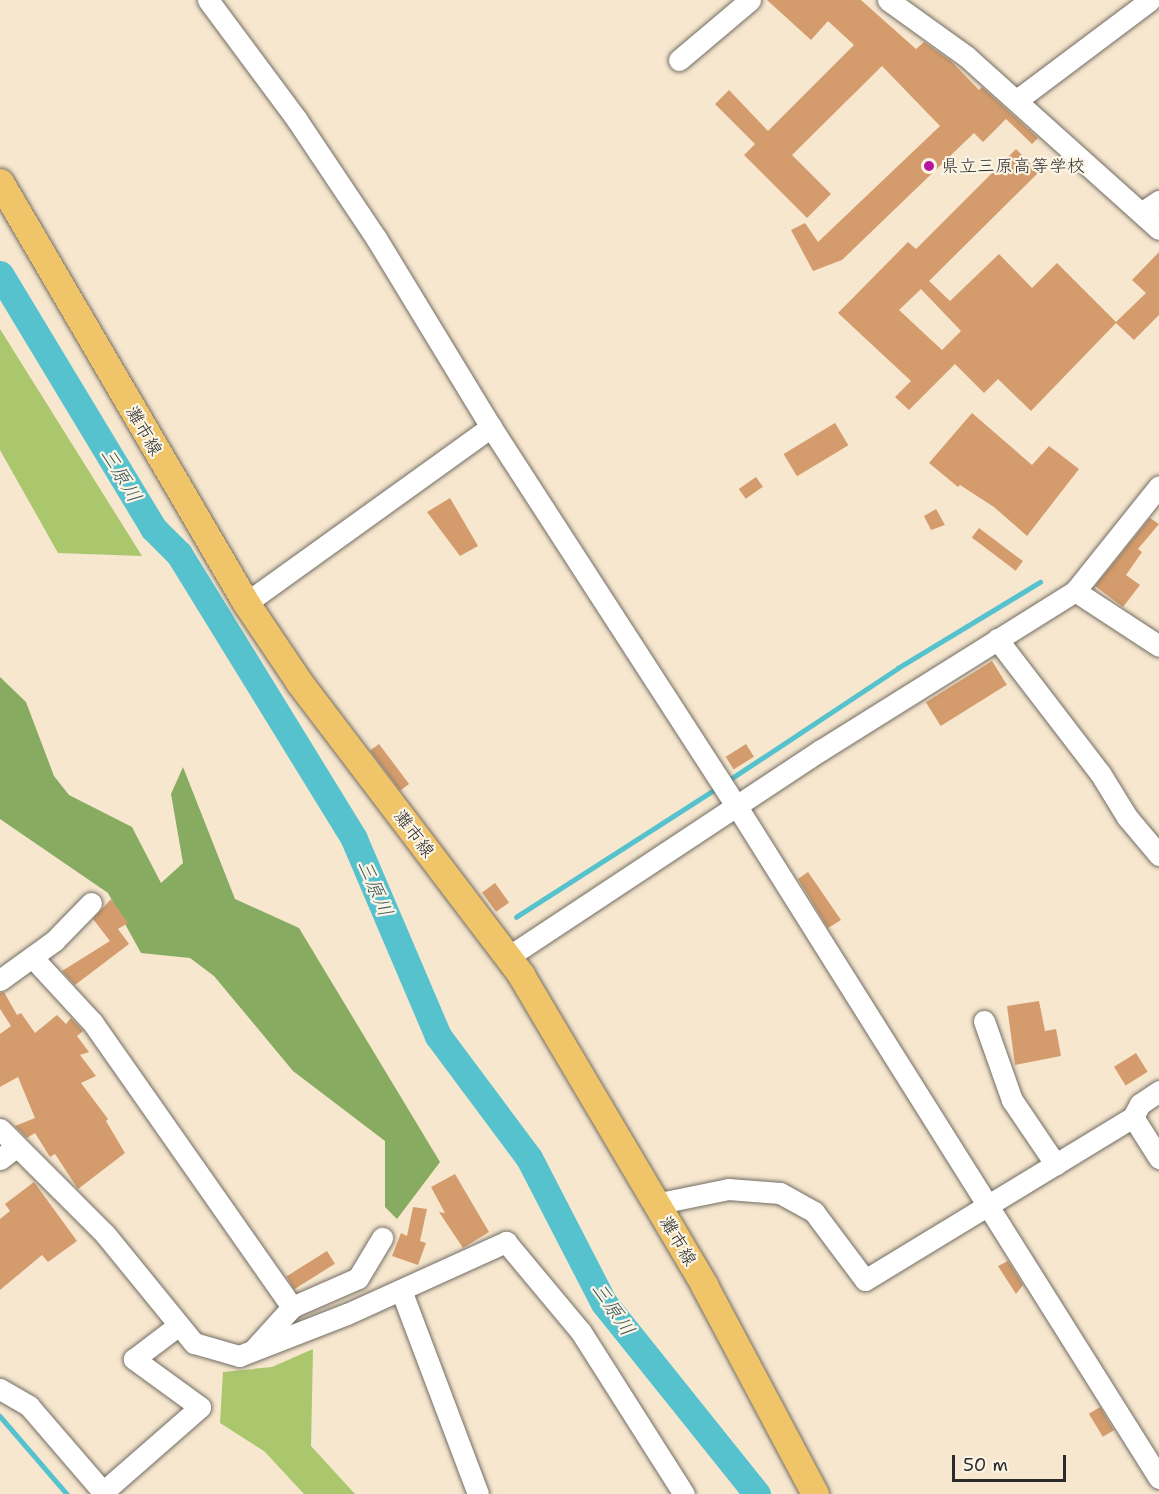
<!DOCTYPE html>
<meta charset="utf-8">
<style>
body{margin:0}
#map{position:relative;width:1159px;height:1494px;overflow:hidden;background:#f7e7cf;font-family:"Shantell Sans","Klee One",sans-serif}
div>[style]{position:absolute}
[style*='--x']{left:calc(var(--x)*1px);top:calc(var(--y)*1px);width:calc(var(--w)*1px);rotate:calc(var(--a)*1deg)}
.green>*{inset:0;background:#aac76e}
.forest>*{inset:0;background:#87ac61}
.stream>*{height:4.5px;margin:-2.25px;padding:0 2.25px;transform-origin:2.25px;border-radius:2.25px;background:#55c2cd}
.river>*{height:27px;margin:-13.5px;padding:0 13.5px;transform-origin:13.5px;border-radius:13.5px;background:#55c2cd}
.building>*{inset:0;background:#d49c6c;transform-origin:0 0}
.roads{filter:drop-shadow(0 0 2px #726d64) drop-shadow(0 0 2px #726d64)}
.minor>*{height:21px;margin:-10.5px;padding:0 10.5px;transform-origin:10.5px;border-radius:10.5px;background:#fff}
.major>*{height:27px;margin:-13.5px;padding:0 13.5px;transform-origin:13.5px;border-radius:13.5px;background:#f0c469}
.dots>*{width:16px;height:16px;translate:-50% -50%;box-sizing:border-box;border:3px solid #fcf5e5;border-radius:50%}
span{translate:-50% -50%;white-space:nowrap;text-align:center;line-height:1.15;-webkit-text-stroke:4.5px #fcf5e5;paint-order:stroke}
.poi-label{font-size:18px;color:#2b2b2b}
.left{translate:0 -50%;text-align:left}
.street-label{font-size:18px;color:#2b2b2b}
.water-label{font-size:20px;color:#38585c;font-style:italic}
.scale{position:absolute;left:952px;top:1455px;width:114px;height:27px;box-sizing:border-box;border:3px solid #2b2b2b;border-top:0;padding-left:8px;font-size:18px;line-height:21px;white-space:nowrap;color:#2b2b2b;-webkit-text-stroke:4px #fcf5e5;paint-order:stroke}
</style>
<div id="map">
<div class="green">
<i style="clip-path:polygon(0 330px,0 329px,142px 556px,58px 553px,0 450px)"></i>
<i style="clip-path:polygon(313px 1349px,311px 1446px,355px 1494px,304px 1494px,264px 1451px,220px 1423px,223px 1372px,272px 1367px)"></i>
</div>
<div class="forest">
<i style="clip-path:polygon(0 677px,26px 702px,54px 776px,69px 795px,132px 827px,161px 883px,183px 863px,171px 794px,183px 767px,235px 899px,299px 928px,440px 1162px,397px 1219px,385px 1207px,385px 1141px,293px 1071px,214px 976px,190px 958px,141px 953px,108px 893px,0 819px)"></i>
</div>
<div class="stream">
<i style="--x:726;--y:782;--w:206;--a:-33.5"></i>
<i style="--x:898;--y:668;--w:166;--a:-31.2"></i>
<i style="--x:516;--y:917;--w:239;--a:-32.7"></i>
<i style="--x:0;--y:1416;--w:103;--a:49.3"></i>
</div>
<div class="river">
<i style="--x:0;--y:274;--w:297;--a:58.9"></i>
<i style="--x:153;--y:528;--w:37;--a:45"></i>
<i style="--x:179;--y:554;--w:334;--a:58.4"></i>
<i style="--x:354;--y:839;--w:214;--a:66.9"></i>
<i style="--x:438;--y:1036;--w:152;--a:53.3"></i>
<i style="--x:529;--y:1158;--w:163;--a:62.7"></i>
<i style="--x:604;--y:1303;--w:245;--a:51.3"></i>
</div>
<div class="building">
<i style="clip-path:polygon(767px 0,861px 0,916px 49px,924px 42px,951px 61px,979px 90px,982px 87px,1038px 138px,1032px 144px,1006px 119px,983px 142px,974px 133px,842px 260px,813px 271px,791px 230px,805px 223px,818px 242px,940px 126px,882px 66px,792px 155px,831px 194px,807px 218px,744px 155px,755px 144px,715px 104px,729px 90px,768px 131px,854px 45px,828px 21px,811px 40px)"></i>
<i style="clip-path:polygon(evenodd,1016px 149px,1039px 172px,929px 281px,950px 301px,999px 254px,1032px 288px,1057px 263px,1116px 322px,1146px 293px,1132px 280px,1159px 252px,1159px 315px,1134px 340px,1116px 323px,1031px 411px,998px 379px,984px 393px,955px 364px,909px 410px,895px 397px,911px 381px,838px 313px,908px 242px,916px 249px,1016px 149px,921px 289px,961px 331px,942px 350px,899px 310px,921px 289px)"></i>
<i style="clip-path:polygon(972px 413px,1032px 465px,1049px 446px,1079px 469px,1027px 536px,994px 507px,960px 485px,958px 487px,929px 463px)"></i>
<i style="left:835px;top:423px;width:26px;height:60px;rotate:59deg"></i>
<i style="left:756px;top:477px;width:12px;height:21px;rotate:55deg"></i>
<i style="clip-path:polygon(450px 498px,478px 546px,460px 556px,427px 512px)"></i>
<i style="clip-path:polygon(936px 509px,945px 525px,931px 530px,924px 516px)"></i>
<i style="clip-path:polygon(1150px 518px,1159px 524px,1138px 549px,1142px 552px,1126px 575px,1140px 585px,1123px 607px,1095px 586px)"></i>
<i style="left:979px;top:528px;width:55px;height:12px;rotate:37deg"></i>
<i style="left:992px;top:661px;width:28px;height:78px;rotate:58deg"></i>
<i style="left:379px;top:744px;width:50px;height:11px;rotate:53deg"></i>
<i style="left:746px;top:744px;width:15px;height:24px;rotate:58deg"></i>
<i style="clip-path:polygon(808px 872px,841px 920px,828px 928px,798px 879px)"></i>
<i style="left:495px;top:883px;width:24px;height:16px;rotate:54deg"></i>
<i style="clip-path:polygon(111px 899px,128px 923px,118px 929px,129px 944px,75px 985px,62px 971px,110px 941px,93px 919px)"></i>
<i style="clip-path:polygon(4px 992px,17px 1015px,21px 1013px,35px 1033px,57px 1015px,66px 1024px,71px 1018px,83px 1031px,77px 1036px,89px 1052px,80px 1055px,96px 1076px,81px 1083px,108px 1119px,106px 1121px,125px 1153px,78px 1189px,55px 1154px,50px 1157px,35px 1133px,27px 1138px,15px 1126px,35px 1118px,18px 1077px,0 1087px,0 1034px,11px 1026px,0 1009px,0 993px)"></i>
<i style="clip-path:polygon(1039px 1001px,1045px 1031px,1056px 1029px,1061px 1056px,1015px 1065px,1007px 1006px)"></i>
<i style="left:1136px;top:1053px;width:22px;height:26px;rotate:58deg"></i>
<i style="clip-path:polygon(455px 1174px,489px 1232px,463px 1248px,439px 1212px,445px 1213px,431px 1187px)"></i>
<i style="clip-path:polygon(34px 1182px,77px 1241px,48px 1262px,42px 1255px,0 1290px,0 1219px,10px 1211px,5px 1204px)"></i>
<i style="clip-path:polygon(413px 1207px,427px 1209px,420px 1241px,426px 1243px,418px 1265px,392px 1256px,401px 1233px,407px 1236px)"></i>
<i style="left:327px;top:1251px;width:15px;height:48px;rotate:58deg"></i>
<i style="clip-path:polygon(1008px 1261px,1023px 1285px,1016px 1294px,998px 1266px)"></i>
<i style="left:1100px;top:1407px;width:27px;height:13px;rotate:59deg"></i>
</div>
<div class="roads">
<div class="minor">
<i style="--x:208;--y:0;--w:149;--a:53.4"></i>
<i style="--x:297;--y:120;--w:142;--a:56.2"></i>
<i style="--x:376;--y:238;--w:221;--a:58.7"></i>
<i style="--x:491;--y:427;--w:450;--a:57.1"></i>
<i style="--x:736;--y:805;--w:795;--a:57.85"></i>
<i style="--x:888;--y:0;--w:96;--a:35.7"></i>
<i style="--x:966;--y:56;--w:259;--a:41.9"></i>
<i style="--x:679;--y:60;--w:93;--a:-40.2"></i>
<i style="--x:1017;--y:100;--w:166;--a:-36.9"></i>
<i style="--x:1141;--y:213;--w:22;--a:-34"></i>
<i style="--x:1075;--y:591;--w:100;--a:33.2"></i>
<i style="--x:246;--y:603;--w:302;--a:-35.7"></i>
<i style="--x:997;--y:639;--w:169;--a:52.5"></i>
<i style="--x:1100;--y:773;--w:52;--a:58.5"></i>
<i style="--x:1127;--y:817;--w:50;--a:49.9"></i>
<i style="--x:508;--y:957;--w:375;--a:-33.5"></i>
<i style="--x:821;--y:750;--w:300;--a:-32"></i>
<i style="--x:1075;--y:591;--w:134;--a:-51.3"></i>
<i style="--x:33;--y:958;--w:88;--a:47.3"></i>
<i style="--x:93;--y:1023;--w:347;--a:55"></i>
<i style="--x:0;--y:980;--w:67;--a:-35.8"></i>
<i style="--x:54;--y:941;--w:53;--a:-45.8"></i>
<i style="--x:984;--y:1021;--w:84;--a:70.5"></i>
<i style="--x:1012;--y:1100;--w:78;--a:55.9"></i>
<i style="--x:1133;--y:1117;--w:49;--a:57.6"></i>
<i style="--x:0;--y:1129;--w:148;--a:45"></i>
<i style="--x:105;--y:1234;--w:141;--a:50.8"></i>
<i style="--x:194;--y:1343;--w:47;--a:16.1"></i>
<i style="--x:239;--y:1356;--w:116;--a:-21.3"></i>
<i style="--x:347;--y:1314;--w:175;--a:-24.4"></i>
<i style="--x:506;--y:1242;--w:117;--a:50.2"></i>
<i style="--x:581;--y:1332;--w:192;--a:57.6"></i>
<i style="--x:0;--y:1159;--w:20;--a:-37"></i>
<i style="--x:655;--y:1204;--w:75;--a:-11.6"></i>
<i style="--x:728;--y:1189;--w:52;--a:4.4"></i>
<i style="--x:780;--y:1193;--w:39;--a:29"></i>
<i style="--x:814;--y:1212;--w:85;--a:53.1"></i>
<i style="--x:865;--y:1280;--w:314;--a:-31.3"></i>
<i style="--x:1133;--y:1117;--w:15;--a:-62"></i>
<i style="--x:1140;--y:1104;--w:23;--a:-34"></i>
<i style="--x:401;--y:1290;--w:218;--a:69.3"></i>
<i style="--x:255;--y:1348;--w:55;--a:-47.9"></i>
<i style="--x:292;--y:1307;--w:72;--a:-23.7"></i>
<i style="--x:358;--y:1278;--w:47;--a:-59"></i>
<i style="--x:0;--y:1389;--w:34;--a:30"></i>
<i style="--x:29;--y:1406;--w:113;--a:49.3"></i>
<i style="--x:103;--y:1492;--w:129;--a:-41.2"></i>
<i style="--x:200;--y:1407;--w:82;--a:-144"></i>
<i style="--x:134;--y:1359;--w:56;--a:-37.1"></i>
</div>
<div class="major">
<i style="--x:0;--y:182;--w:488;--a:59.7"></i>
<i style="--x:246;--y:603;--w:95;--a:56.1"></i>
<i style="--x:299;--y:682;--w:368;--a:52.8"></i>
<i style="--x:521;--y:975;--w:360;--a:59.4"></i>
<i style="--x:704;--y:1285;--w:237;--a:62"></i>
</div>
</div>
<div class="dots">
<i style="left:929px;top:166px;background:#b5179e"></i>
</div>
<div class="poi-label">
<span class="left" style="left:941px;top:166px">県立三原高等学校</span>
</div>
<div class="street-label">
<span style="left:144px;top:431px;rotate:60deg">灘市線</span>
<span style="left:414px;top:834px;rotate:53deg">灘市線</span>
<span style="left:678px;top:1241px;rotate:59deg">灘市線</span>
</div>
<div class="water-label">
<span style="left:121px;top:475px;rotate:59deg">三原川</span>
<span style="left:375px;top:888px;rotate:67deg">三原川</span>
<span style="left:613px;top:1309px;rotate:56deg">三原川</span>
</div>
<div class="scale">50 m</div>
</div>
